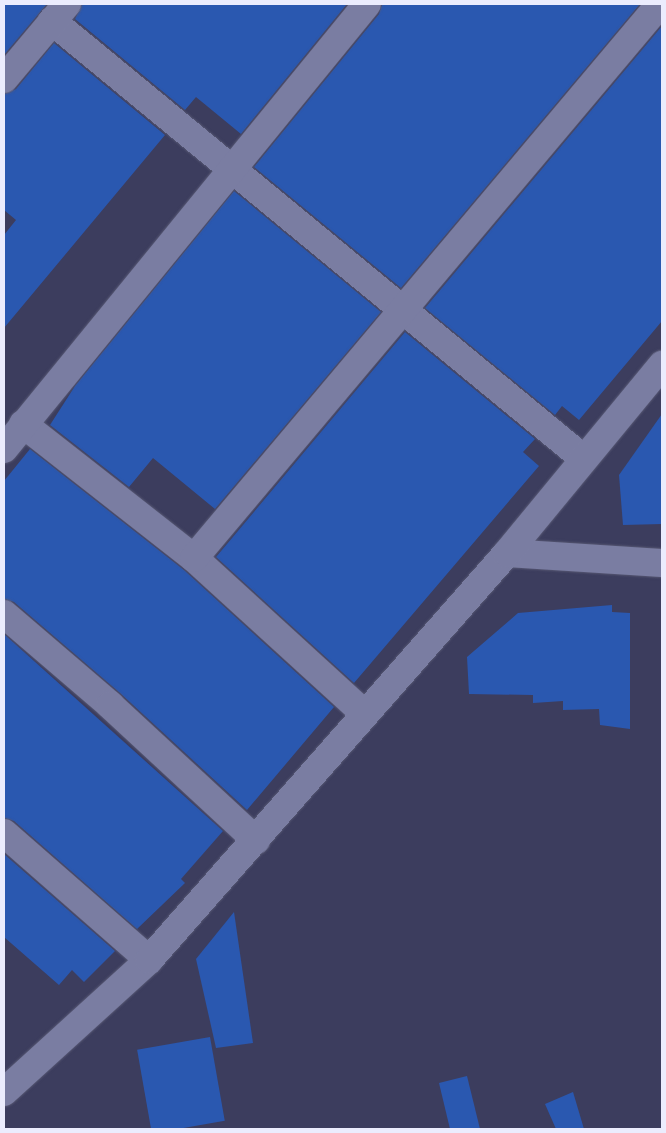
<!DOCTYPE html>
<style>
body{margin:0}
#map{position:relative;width:666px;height:1133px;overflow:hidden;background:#3c3d5e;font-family:Manrope,sans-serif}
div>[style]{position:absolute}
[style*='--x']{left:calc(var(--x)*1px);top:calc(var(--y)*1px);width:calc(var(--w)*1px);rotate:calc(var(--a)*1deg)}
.building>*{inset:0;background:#2a58b0;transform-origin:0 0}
.roads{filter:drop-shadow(0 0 1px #575873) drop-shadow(0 0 1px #575873)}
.street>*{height:28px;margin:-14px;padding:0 14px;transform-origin:14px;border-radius:14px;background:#7a7da2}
span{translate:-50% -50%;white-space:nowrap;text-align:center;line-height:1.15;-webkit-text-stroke:5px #252635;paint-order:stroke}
.frame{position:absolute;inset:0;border:5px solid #ebecfd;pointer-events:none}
</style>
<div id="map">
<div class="building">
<i style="clip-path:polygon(4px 4px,47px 4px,4px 55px)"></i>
<i style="clip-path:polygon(82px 4px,347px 4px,241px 134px,196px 97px,185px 110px,75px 19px)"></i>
<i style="clip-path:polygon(382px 4px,640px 4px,401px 288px,254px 167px,379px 14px)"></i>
<i style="clip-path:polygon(662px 26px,662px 321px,579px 420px,562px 406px,555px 415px,425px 308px)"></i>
<i style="clip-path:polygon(54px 43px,165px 135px,4px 328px,4px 235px,16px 220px,4px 210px,4px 94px,16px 89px)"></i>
<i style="clip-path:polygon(234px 191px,381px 312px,215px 509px,153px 458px,129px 487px,50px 425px,75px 386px)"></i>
<i style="clip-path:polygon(405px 332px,535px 439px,523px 452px,539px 466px,354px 683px,216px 557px)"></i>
<i style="clip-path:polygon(662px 414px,662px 524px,623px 525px,619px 475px)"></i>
<i style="clip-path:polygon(30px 449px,184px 570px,334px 707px,247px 810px,120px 693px,14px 602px,4px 599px,4px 481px)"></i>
<i style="clip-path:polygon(612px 605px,612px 612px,630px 613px,630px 729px,600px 725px,599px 709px,563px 710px,563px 701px,533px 703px,533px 695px,469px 694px,467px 657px,518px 613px)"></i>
<i style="clip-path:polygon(4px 634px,223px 831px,181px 879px,185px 883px,137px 929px,14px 821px,4px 818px)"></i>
<i style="clip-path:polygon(4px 854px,115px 951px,84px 982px,72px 970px,59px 985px,4px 937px)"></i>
<i style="clip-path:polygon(234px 912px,253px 1043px,216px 1048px,196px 959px)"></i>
<i style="left:210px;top:1037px;width:85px;height:74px;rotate:80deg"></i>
<i style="clip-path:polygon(467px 1076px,480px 1129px,450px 1129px,439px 1083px)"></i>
<i style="clip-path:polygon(573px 1092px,584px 1129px,556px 1129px,545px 1104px)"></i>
</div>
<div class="roads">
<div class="street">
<i style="--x:52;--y:21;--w:689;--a:39.46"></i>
<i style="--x:4;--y:79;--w:98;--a:-50"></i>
<i style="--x:23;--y:424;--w:217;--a:38.1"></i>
<i style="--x:194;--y:558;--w:230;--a:42.4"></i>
<i style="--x:4;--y:449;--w:574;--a:-50.79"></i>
<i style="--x:507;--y:553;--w:155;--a:3.7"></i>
<i style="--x:194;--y:558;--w:724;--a:-49.93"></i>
<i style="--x:4;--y:614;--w:140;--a:40.6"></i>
<i style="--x:110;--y:705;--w:199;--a:42.8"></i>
<i style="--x:4;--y:833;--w:193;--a:41.2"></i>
<i style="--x:4;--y:1092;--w:196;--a:-42.3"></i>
<i style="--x:149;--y:960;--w:542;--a:-48.66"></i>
<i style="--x:507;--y:553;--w:244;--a:-50.5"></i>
</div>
</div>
<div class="frame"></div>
</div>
